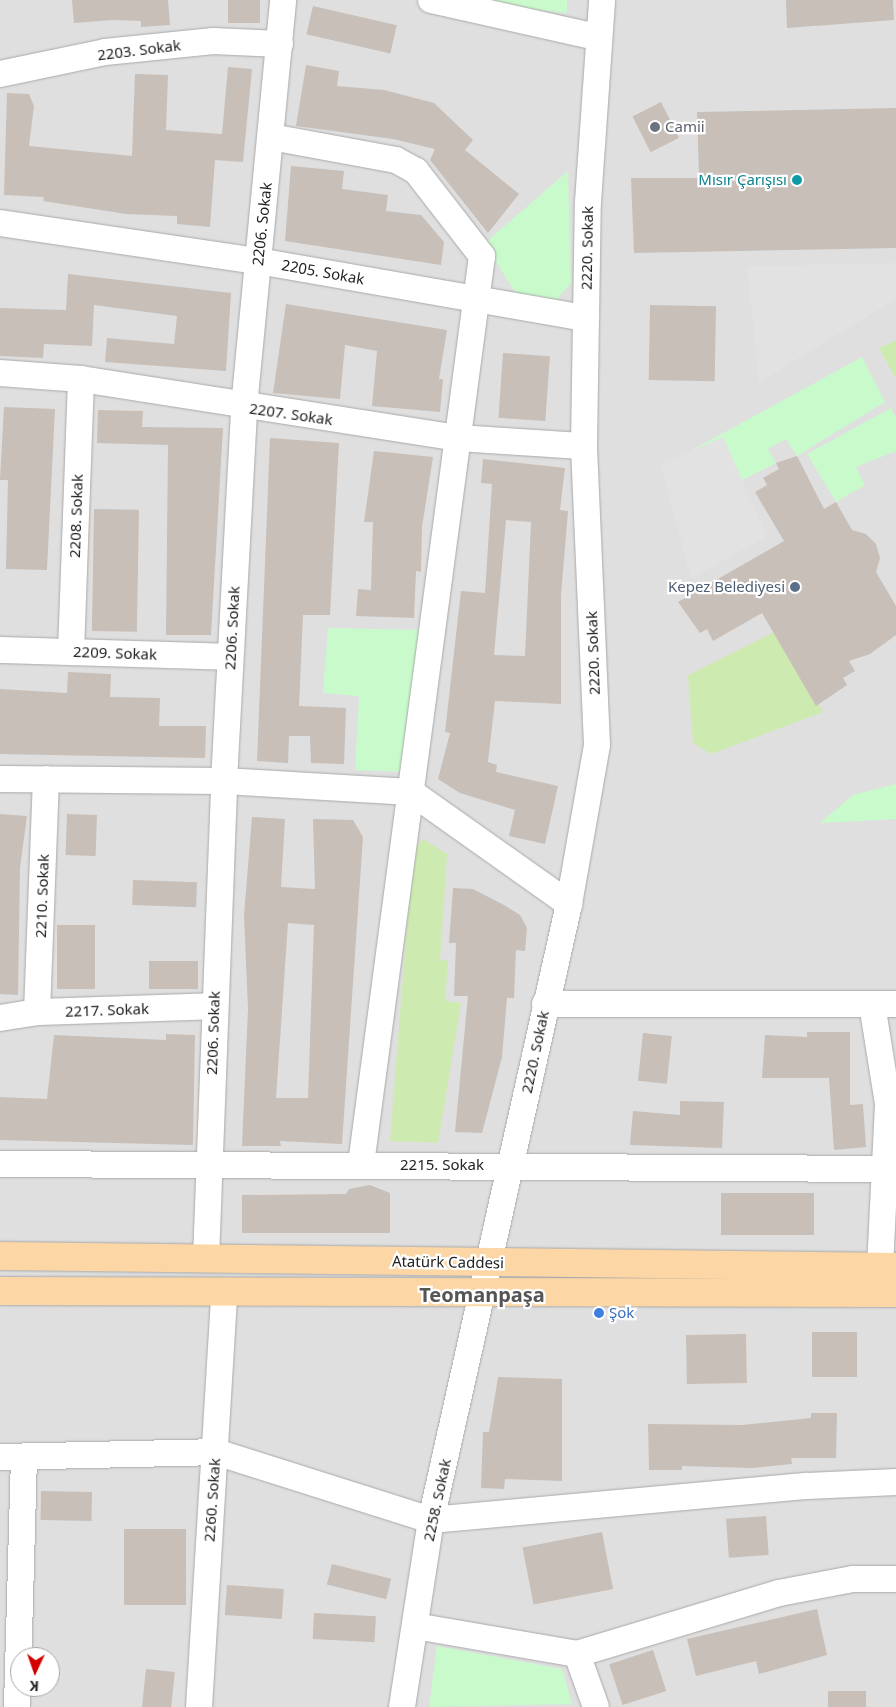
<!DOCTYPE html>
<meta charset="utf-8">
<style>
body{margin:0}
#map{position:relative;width:896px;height:1707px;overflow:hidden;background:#f2efe9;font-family:"Noto Sans",sans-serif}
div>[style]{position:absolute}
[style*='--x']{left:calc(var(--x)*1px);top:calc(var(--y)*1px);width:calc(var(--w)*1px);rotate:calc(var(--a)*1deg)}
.residential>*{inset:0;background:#e0dfdf}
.grass>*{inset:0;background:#cdebb0}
.park>*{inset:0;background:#c8facc}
.parking>*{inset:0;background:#e2e2e2}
.building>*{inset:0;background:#c7bfb8;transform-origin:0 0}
.roads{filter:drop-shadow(0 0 1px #a9a9a9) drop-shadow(0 0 1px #a9a9a9)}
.minor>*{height:26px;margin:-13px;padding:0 13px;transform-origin:13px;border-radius:13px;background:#fff}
.major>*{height:28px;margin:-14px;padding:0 14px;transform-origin:14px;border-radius:14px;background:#fcd6a4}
.dots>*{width:14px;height:14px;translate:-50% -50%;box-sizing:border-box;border:2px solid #fff;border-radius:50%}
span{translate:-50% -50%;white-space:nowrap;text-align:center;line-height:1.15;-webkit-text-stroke:4.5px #fff;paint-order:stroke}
.street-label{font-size:15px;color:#222}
.worship-label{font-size:15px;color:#5b616d}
.left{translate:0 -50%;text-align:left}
.culture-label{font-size:15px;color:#0d838f}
.right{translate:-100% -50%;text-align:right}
.service-label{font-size:15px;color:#4e5e75}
.shop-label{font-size:15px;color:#366cbe}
.district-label{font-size:20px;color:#555;font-weight:700}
.north{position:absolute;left:10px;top:1647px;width:50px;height:50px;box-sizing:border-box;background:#fff;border:1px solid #a7a7a7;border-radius:50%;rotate:183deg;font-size:14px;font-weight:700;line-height:20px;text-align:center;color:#222}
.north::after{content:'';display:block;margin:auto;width:18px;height:22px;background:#d40000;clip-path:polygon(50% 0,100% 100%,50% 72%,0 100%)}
</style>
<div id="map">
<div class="residential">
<i style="clip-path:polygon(evenodd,0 0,896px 0,896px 1707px,0 1707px,0 0,20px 1657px,50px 1657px,50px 1687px,20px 1687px,20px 1657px)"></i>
</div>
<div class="grass">
<i style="clip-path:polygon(896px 340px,896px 379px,879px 348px)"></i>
<i style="clip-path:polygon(780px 629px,823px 712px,711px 754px,693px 743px,688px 675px)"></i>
<i style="clip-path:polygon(423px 839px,447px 854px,440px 961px,448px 960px,445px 1001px,461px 1003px,438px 1143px,390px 1141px,413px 850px)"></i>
</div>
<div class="park">
<i style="clip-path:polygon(473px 0,567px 0,567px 13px,490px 4px)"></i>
<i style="clip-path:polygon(568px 171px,571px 283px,556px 300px,516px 294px,485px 243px)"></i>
<i style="clip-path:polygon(862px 357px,885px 402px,797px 456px,786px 439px,768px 449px,776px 463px,742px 480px,726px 445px,694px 449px)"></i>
<i style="clip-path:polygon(891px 408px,896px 418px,896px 451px,856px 467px,865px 485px,836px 502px,807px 454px)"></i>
<i style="clip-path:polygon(328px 628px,423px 630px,405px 772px,355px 770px,359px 696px,323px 693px)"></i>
<i style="clip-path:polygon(896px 784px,896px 819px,820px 823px,853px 795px)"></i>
<i style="clip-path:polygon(437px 1646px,562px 1669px,572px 1704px,429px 1707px)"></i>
</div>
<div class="parking">
<i style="clip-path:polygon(896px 263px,896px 299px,759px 382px,747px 266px)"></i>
<i style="clip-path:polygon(723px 437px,767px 536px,691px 579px,661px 464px)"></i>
</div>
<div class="building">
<i style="clip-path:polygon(72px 0,168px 0,170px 25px,141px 27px,141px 21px,112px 20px,74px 23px)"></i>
<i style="left:228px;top:0;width:32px;height:23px"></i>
<i style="clip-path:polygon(786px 0,893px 0,894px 20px,787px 28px)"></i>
<i style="left:313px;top:6px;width:86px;height:29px;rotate:13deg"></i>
<i style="clip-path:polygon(306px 65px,339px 71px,337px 86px,384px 90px,434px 103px,473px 140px,465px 150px,519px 194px,488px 233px,430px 160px,435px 149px,393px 139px,296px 126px)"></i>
<i style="clip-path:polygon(228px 67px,252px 69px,243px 162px,215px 160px,210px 227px,177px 224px,177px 216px,126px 214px,43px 201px,44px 197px,4px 195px,7px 93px,29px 94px,34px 106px,29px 146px,132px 156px,135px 74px,168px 75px,166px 130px,222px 134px)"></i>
<i style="left:661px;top:102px;width:40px;height:32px;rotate:63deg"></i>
<i style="clip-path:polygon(896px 108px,896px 248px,634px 253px,631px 178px,699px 178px,697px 112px)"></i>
<i style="clip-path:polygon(291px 166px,344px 171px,342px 189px,388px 195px,386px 211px,421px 215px,444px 242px,441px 265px,285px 241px)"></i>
<i style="clip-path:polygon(68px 274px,231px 293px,226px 371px,105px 362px,107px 338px,174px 344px,177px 316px,94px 305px,92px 346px,44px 344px,43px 358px,0 356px,0 308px,66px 310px)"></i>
<i style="clip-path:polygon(286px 304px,447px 330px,439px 379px,443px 379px,440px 412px,372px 406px,377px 351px,345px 345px,340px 399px,273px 393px)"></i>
<i style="left:650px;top:305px;width:66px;height:75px;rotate:1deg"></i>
<i style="left:503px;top:353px;width:47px;height:65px;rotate:4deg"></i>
<i style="clip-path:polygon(4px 407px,55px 409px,47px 570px,6px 569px,8px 480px,0 480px)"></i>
<i style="clip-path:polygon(98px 410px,143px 411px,142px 427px,223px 428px,211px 635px,166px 635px,168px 445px,97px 443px)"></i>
<i style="clip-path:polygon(270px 438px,339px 443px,330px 615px,303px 615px,299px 706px,346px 708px,344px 764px,311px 763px,310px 736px,289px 736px,288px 763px,257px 761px)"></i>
<i style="clip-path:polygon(374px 451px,433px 457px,422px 527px,421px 572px,416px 571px,414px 618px,356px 616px,358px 589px,371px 590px,373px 522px,364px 522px)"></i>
<i style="clip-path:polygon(797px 456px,824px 509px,836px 502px,852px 530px,866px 534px,876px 544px,880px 558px,876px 572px,896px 606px,896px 635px,870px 654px,849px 661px,855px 671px,843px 678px,847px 685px,816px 706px,762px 613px,713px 641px,707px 629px,700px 633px,678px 602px,784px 541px,755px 492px,767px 485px,763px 478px,779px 469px,776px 463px)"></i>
<i style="clip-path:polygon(evenodd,483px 459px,565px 468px,560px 510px,568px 511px,561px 595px,561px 704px,495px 701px,488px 762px,497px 765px,496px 772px,558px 786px,545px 844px,509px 836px,515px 810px,460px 793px,438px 779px,450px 733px,445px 732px,461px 591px,485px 593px,492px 484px,481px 483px,483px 459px,506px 520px,531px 522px,525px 656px,494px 655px,506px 520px)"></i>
<i style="left:94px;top:509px;width:45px;height:122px;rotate:1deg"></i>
<i style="clip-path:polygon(68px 672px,111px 674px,110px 697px,160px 698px,159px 726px,206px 726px,205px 758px,0 754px,0 689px,67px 693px)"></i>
<i style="clip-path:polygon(0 814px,27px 816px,20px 868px,18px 995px,0 994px)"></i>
<i style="left:67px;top:814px;width:30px;height:41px;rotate:2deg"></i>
<i style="clip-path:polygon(evenodd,252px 817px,285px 819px,281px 887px,315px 889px,313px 819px,353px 820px,363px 837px,342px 1144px,280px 1141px,281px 1146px,242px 1146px,248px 1009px,244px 915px,252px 817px,288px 923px,314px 925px,308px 1098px,276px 1098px,288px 923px)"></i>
<i style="left:133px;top:880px;width:64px;height:25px;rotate:2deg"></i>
<i style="clip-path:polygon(453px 888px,473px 889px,504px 905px,520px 915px,527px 928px,525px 951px,516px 950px,514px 998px,507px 998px,502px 1057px,482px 1133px,455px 1132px,468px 996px,454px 996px,456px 943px,449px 943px)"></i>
<i style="left:57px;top:925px;width:38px;height:64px"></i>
<i style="left:149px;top:961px;width:49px;height:28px"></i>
<i style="clip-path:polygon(807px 1032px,850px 1032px,850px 1105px,863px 1104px,866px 1147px,834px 1150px,829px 1078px,762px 1078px,765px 1035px,807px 1037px)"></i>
<i style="left:643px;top:1033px;width:29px;height:48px;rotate:6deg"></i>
<i style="clip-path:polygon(166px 1034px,195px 1035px,193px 1145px,0 1140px,0 1097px,47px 1099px,54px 1035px,166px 1040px)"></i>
<i style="clip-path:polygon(680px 1101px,724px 1102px,722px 1148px,630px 1145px,633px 1111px,680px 1115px)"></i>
<i style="clip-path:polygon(370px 1185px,390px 1193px,390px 1233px,242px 1233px,242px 1195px,346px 1194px,349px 1189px)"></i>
<i style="left:814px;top:1193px;width:42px;height:93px;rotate:90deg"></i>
<i style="left:812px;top:1332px;width:45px;height:45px"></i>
<i style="left:746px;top:1334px;width:49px;height:60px;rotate:89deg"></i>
<i style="clip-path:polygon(498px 1377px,562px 1379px,562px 1481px,505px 1479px,504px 1489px,481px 1488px,483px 1432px,489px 1432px)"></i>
<i style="clip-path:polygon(811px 1413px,837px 1413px,836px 1458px,791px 1458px,792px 1464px,752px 1468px,682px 1466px,682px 1470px,649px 1470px,648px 1424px,742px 1425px,811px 1418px)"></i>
<i style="left:41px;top:1491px;width:51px;height:29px;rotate:1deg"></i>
<i style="left:766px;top:1516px;width:39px;height:40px;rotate:86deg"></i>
<i style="left:124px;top:1529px;width:62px;height:76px"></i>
<i style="left:602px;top:1532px;width:58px;height:81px;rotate:79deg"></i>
<i style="left:332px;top:1564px;width:61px;height:21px;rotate:14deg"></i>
<i style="left:227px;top:1585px;width:57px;height:30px;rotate:4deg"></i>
<i style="clip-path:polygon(817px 1609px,827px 1655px,759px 1674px,756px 1661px,696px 1676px,687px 1639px)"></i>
<i style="left:314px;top:1613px;width:62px;height:26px;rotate:3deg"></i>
<i style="left:653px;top:1650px;width:43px;height:46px;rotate:72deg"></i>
<i style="left:146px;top:1669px;width:29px;height:38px;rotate:6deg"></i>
<i style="left:828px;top:1691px;width:38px;height:16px"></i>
</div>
<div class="roads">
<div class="minor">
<i style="--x:431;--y:0;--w:169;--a:12.6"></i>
<i style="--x:0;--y:74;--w:107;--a:-11.8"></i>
<i style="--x:105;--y:52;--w:109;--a:-5.8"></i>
<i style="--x:213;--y:41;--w:67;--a:2.6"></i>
<i style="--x:271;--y:137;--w:127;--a:10.4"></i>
<i style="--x:396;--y:160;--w:23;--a:29"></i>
<i style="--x:416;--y:171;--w:108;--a:52.2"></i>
<i style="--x:482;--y:256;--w:916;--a:97.59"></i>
<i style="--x:0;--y:223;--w:261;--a:8.4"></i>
<i style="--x:258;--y:261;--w:333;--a:9.9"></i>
<i style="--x:0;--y:373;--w:81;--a:4.2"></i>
<i style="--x:81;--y:379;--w:383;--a:8.9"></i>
<i style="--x:459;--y:438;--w:125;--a:3.7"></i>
<i style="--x:0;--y:650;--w:230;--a:1.7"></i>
<i style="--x:71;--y:652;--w:273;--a:-87.9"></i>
<i style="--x:0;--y:779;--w:224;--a:0.5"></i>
<i style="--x:224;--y:781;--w:187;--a:3.4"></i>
<i style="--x:411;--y:792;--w:194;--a:35.3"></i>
<i style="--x:545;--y:1004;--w:351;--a:0"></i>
<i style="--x:872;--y:1004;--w:101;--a:80.9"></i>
<i style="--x:888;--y:1104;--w:164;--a:92.8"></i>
<i style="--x:37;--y:1012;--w:233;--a:-87.8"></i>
<i style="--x:0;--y:1018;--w:37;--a:-9"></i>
<i style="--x:37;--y:1012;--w:177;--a:-1.9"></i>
<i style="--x:0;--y:1164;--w:884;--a:0.32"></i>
<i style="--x:206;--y:1258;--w:477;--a:-87.8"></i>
<i style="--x:224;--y:781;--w:375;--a:-86.9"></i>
<i style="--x:244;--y:407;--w:409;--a:-84.5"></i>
<i style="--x:0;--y:1457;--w:216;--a:-1.3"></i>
<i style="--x:216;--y:1452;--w:225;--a:17.6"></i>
<i style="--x:431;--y:1520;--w:378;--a:-5.2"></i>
<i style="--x:807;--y:1486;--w:89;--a:-2.6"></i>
<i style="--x:415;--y:1626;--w:164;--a:9.8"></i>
<i style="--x:577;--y:1654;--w:211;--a:-16.8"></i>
<i style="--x:779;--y:1593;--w:75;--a:-10.7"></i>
<i style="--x:853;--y:1579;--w:43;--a:0"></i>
<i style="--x:577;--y:1654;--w:56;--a:70.3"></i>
<i style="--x:17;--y:1707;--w:250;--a:-88.4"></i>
<i style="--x:199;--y:1707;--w:415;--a:-86.5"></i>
<i style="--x:402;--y:1707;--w:189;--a:-81.2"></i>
<i style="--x:431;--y:1520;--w:631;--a:-77.37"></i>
<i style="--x:569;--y:904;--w:161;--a:-80"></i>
<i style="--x:597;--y:745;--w:299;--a:-92.5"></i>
<i style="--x:584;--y:446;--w:244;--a:-89.1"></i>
<i style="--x:588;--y:202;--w:202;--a:-86"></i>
</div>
<div class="major">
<i style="--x:0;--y:1256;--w:896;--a:0.7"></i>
<i style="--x:0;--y:1291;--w:896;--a:0.13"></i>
</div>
</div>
<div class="dots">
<i style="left:655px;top:127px;background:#6b7280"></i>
<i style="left:797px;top:180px;background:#0f9aa8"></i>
<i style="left:795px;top:587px;background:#5c6f8a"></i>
<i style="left:599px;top:1313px;background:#3f7fe0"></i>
</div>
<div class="street-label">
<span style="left:139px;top:50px;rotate:-7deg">2203. Sokak</span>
<span style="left:262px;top:224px;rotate:-84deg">2206. Sokak</span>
<span style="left:587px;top:248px;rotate:-89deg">2220. Sokak</span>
<span style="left:323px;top:272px;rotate:10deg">2205. Sokak</span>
<span style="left:291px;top:414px;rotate:8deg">2207. Sokak</span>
<span style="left:76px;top:516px;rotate:-88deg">2208. Sokak</span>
<span style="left:232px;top:628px;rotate:-87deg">2206. Sokak</span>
<span style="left:115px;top:653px;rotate:2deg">2209. Sokak</span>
<span style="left:593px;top:653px;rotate:-92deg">2220. Sokak</span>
<span style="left:42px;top:896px;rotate:-88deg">2210. Sokak</span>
<span style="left:107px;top:1010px;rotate:-2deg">2217. Sokak</span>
<span style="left:213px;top:1033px;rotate:-88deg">2206. Sokak</span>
<span style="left:535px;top:1052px;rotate:-78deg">2220. Sokak</span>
<span style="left:442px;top:1165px">2215. Sokak</span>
<span style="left:448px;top:1262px;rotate:1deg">Atatürk Caddesi</span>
<span style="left:212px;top:1500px;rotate:-86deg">2260. Sokak</span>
<span style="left:437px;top:1500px;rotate:-78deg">2258. Sokak</span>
</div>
<div class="worship-label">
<span class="left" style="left:665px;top:127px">Camii</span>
</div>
<div class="culture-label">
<span class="right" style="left:787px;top:180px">Mısır Çarışısı</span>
</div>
<div class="service-label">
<span class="right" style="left:785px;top:587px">Kepez Belediyesi</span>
</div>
<div class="shop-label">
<span class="left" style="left:609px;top:1313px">Şok</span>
</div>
<div class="district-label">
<span style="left:482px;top:1294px">Teomanpaşa</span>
</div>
<div class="north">K</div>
</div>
